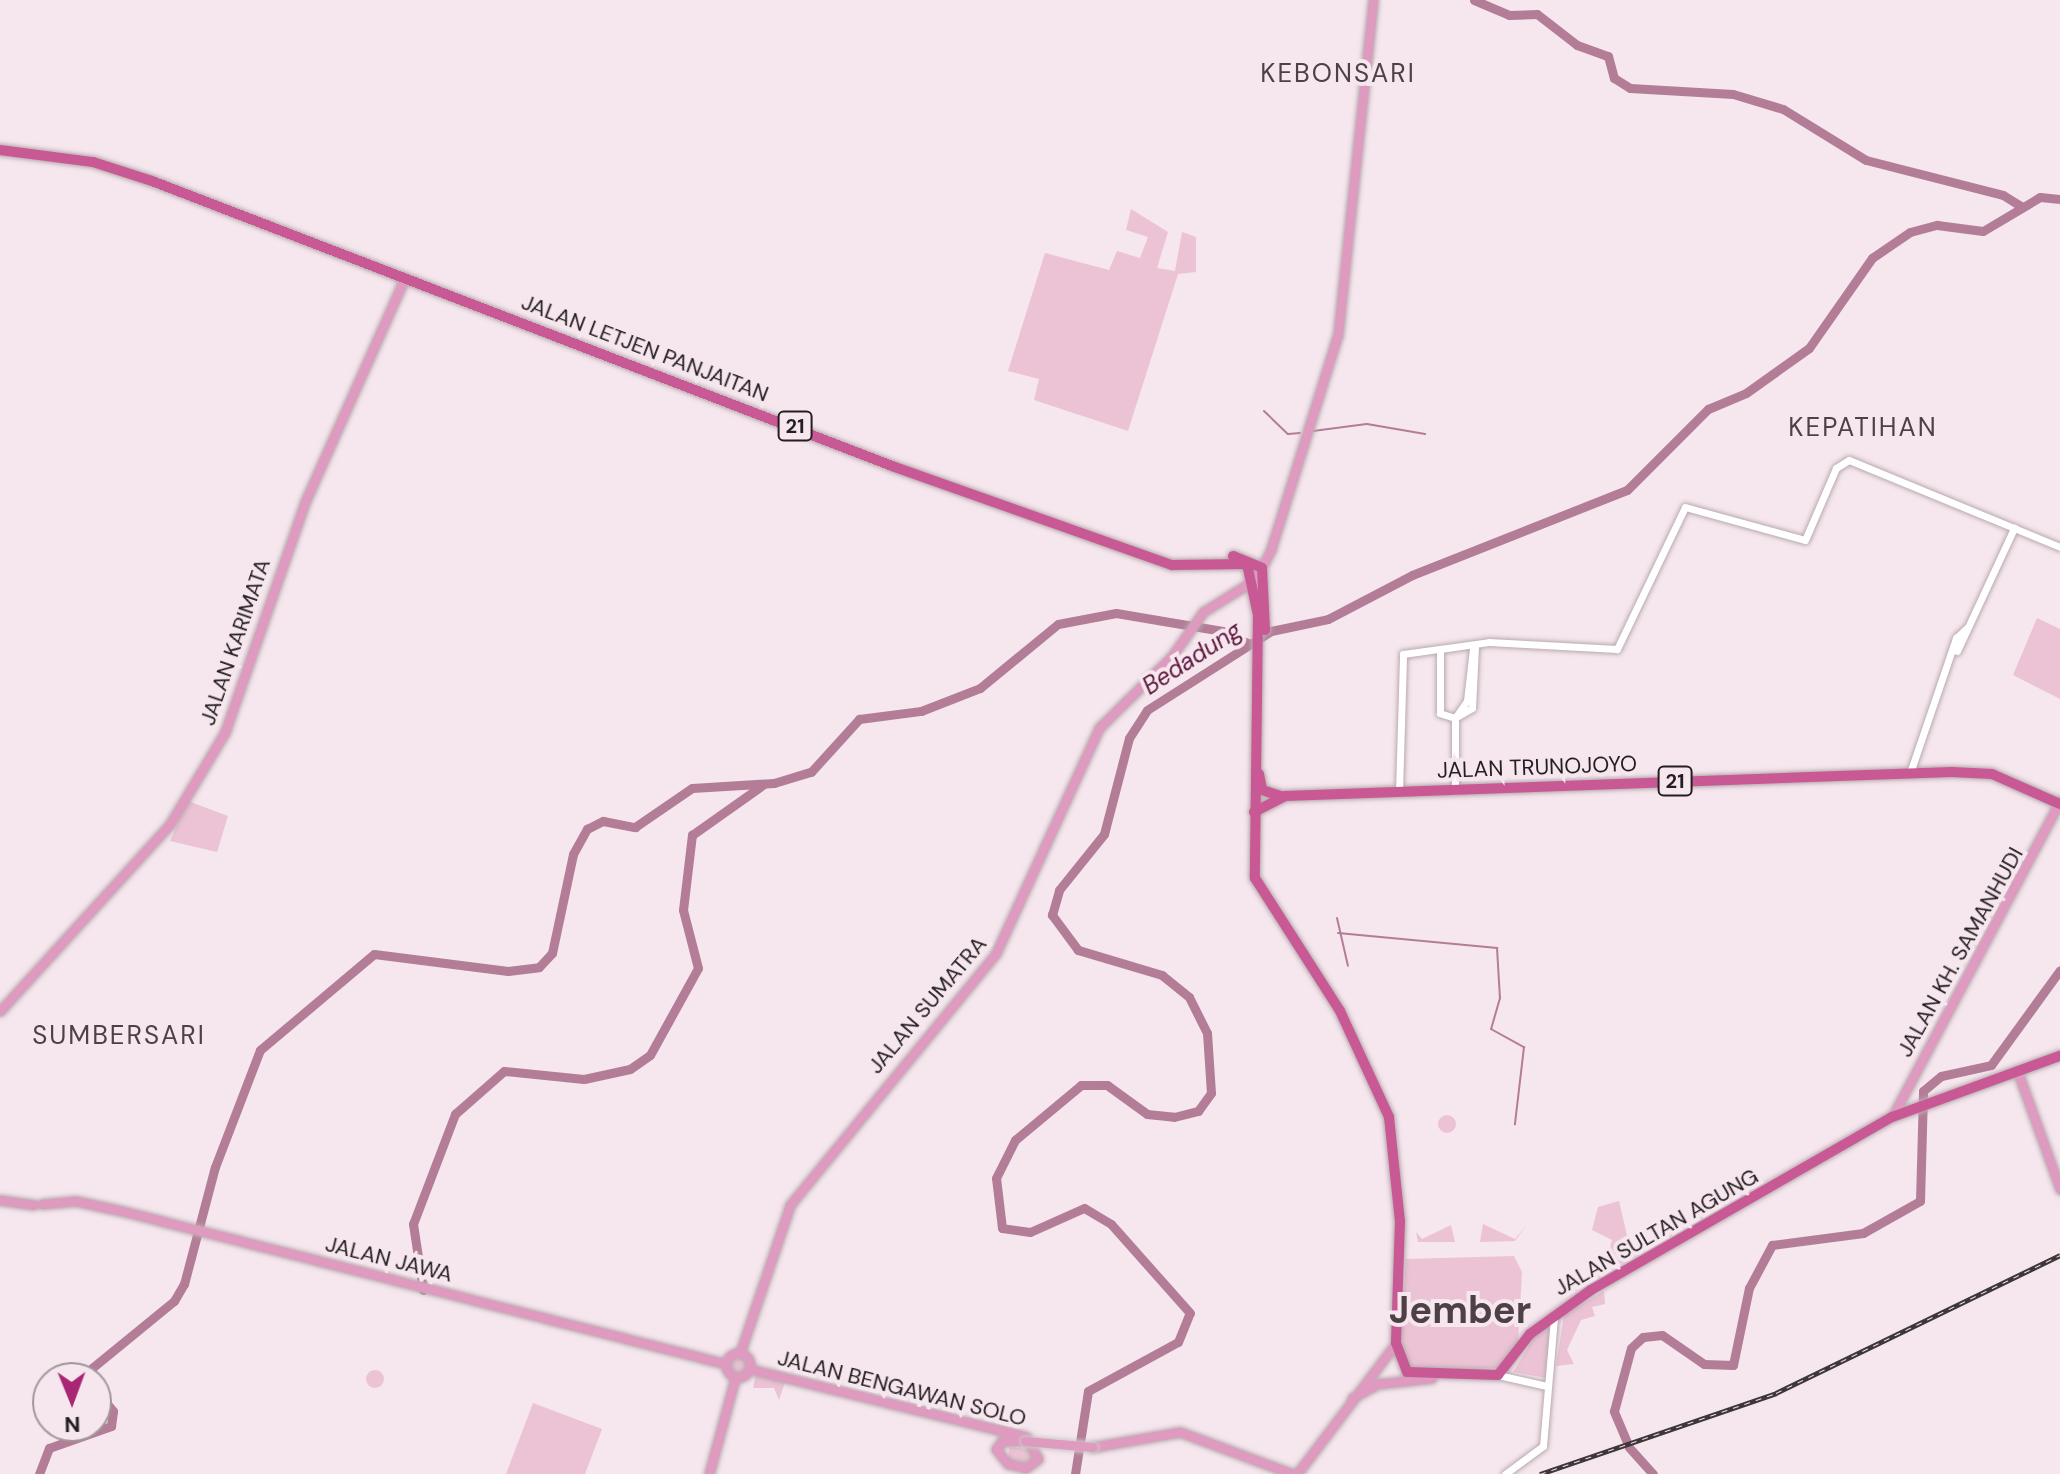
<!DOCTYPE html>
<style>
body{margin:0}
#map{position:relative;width:2060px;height:1474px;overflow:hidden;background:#f6e6ed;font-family:"DM Sans",sans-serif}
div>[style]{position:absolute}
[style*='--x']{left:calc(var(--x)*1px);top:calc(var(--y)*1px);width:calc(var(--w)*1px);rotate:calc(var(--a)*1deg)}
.green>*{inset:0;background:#ecc3d5}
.round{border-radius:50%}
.stream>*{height:2px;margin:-1px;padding:0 1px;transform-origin:1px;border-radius:1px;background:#b47d97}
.river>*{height:9px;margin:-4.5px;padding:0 4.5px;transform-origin:4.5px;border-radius:4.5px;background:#b47d97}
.roads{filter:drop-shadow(0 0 2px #b8aab0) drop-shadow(0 0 2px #b8aab0)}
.minor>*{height:7px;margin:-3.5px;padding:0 3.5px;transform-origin:3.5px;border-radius:3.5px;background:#fff}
.major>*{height:9px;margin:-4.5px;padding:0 4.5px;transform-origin:4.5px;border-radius:4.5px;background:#de9bbf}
.major>.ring{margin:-4.5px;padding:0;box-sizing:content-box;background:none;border:9px solid #de9bbf;border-radius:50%}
.highway>*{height:10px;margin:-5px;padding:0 5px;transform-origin:5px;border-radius:5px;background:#c85995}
.rail>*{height:5px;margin-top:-2.5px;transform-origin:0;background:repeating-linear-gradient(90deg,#f6e6ed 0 6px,#3d3739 0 12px);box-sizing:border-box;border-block:2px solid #3d3739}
.bridges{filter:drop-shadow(0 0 2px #cac9c9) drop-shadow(0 0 2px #cac9c9)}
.major-bridge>*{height:9px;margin:-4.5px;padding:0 4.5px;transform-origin:4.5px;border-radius:4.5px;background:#de9bbf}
span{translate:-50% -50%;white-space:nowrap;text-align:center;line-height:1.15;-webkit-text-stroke:8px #f6e6ed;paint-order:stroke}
.shield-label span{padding:2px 6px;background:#f6e6ed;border:2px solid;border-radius:6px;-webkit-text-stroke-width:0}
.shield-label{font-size:20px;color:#231e20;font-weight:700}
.street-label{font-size:22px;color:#231e20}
.water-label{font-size:24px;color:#5d1940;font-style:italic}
.quarter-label{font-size:26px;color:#4d4146;letter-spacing:2px}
.town-label{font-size:38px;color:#4d4146;font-weight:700}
.north{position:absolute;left:32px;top:1362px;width:80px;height:80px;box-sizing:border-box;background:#f6e6ed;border:2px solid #a2969b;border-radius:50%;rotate:179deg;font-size:22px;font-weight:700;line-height:32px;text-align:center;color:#231e20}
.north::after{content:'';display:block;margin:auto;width:28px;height:36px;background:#a82673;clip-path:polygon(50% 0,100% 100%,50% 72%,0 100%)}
</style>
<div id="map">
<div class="green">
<i style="clip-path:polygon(1131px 209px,1168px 232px,1157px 268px,1175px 271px,1182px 232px,1196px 237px,1196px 272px,1178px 274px,1128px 431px,1034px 400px,1039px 379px,1008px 371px,1045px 253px,1109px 270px,1117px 251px,1140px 258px,1148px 237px,1126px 230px)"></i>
<i style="clip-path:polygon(2037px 618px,2060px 629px,2060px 699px,2013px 675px)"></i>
<i style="clip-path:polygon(188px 801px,228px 816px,217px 852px,170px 841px)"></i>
<i class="round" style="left:1438px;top:1115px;width:18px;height:18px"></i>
<i style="clip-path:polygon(1619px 1201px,1632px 1257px,1602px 1274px,1612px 1240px,1592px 1230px,1598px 1207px)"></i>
<i style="clip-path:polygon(1483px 1224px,1515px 1239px,1526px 1226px,1515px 1241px,1480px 1242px)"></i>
<i style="clip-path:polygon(1451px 1225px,1455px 1242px,1418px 1242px,1416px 1232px,1422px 1239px)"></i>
<i style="clip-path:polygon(1514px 1256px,1522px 1272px,1518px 1344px,1498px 1368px,1411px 1371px,1400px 1357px,1406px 1259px)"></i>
<i style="clip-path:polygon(1604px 1291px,1605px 1304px,1592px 1307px,1595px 1316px,1581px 1320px,1567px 1350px,1574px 1364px,1556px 1366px,1564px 1315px)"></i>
<i style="clip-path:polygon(1552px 1320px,1546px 1378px,1513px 1372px,1535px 1336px)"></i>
<i class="round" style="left:726px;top:1353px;width:24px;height:24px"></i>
<i class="round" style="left:366px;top:1370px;width:18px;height:18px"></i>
<i style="clip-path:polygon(756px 1373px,786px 1379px,779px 1400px,774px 1388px,753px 1388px)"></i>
<i style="clip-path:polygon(533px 1403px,602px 1429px,585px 1474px,506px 1474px)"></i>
<i style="clip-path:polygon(1009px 1447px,1034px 1450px,1037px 1452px,1027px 1464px,1008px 1462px)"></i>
</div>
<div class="stream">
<i style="--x:1264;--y:411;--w:33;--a:44"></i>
<i style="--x:1288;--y:434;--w:12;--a:-5"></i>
<i style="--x:1313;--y:431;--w:54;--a:-7.4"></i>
<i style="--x:1367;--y:424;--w:59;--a:9.8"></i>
<i style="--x:1337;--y:918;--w:49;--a:77.1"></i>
<i style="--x:1338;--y:933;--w:160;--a:5.4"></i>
<i style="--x:1497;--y:948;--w:50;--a:86.6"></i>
<i style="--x:1500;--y:998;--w:32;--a:106"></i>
<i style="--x:1491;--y:1029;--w:38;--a:29"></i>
<i style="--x:1524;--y:1047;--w:78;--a:96.7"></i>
</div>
<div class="river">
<i style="--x:1474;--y:0;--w:38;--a:23"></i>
<i style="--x:1509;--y:15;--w:28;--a:-2"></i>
<i style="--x:1537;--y:14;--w:51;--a:37.8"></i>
<i style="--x:1577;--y:45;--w:33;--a:20"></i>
<i style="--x:1608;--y:56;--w:23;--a:75"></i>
<i style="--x:1614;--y:78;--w:19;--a:32"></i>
<i style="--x:1630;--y:88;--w:103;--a:3.3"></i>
<i style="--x:1733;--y:94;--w:52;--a:16.7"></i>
<i style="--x:1783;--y:109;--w:97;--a:31.6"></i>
<i style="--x:1866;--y:160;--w:141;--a:14.3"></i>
<i style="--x:2003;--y:195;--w:22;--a:32"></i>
<i style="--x:423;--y:1290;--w:67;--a:-98.6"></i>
<i style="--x:413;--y:1224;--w:118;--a:-69.1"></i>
<i style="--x:455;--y:1114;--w:65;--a:-41.3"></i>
<i style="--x:504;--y:1071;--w:80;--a:5.7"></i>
<i style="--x:584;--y:1079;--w:47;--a:-12.3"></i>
<i style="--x:630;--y:1069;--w:24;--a:-35"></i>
<i style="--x:650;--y:1055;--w:99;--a:-61.1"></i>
<i style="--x:698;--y:968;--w:60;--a:-104.5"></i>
<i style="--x:683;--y:910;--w:76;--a:-83.2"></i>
<i style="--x:692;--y:835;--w:88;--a:-35.3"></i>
<i style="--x:91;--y:1378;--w:10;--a:-84"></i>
<i style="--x:92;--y:1368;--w:106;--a:-39.3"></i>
<i style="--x:174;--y:1301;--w:20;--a:-60"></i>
<i style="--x:184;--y:1284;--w:121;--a:-75.2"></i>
<i style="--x:215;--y:1167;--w:125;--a:-69"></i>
<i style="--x:260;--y:1050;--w:149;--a:-40.1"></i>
<i style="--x:374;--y:954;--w:135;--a:7.2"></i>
<i style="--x:508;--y:971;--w:31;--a:-7"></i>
<i style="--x:539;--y:967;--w:19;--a:-47"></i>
<i style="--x:552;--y:953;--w:101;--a:-78"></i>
<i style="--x:573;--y:854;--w:29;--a:-61"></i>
<i style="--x:587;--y:829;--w:18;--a:-27"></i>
<i style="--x:603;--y:821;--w:33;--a:11"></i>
<i style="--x:635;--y:827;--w:69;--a:-34.4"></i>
<i style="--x:692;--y:788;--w:82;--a:-3.5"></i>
<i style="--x:774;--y:783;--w:39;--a:-17"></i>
<i style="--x:811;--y:772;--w:72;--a:-47.8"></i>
<i style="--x:859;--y:719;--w:63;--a:-7.4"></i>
<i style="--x:921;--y:711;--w:63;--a:-21.3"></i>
<i style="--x:980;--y:688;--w:101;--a:-39.4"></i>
<i style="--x:1058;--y:624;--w:59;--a:-10.7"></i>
<i style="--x:1116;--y:613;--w:108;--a:9.6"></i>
<i style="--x:1222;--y:631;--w:29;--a:25"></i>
<i style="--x:39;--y:1474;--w:28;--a:-69"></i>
<i style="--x:49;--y:1448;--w:66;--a:-19.5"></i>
<i style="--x:111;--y:1426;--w:15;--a:-82"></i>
<i style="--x:113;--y:1411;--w:26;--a:-130"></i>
<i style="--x:1075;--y:1474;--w:84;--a:-81.1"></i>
<i style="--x:1088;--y:1391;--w:102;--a:-28.6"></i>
<i style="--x:1178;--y:1342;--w:31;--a:-68"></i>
<i style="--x:1190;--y:1313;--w:119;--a:-131.6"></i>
<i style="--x:1111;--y:1224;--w:31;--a:-149"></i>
<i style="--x:1084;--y:1208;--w:59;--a:156"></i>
<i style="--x:1030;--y:1232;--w:28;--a:-172"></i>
<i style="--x:1002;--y:1228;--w:50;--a:-96.8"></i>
<i style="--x:996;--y:1178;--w:42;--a:-63.4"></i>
<i style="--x:1015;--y:1140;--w:86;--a:-39.8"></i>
<i style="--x:1081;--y:1085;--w:26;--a:0"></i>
<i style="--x:1107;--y:1085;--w:49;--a:35.9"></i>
<i style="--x:1147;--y:1114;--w:27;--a:6"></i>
<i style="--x:1174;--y:1117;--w:25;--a:-14"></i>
<i style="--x:1198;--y:1111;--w:22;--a:-54"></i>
<i style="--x:1211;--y:1093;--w:60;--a:-93.8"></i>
<i style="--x:1207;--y:1033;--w:40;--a:-116.6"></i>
<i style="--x:1189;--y:997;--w:35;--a:-141"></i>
<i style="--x:1162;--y:975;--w:88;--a:-163.4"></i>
<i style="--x:1078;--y:950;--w:44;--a:-126.6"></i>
<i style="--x:1052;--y:915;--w:26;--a:-74"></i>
<i style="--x:1059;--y:890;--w:72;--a:-51.2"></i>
<i style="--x:1104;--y:834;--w:99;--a:-75.4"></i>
<i style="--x:1129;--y:738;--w:33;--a:-57"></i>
<i style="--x:1147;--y:710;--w:147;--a:-32.5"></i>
<i style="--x:1271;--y:631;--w:58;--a:-11.9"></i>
<i style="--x:1328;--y:619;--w:95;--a:-27.6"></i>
<i style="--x:1412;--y:575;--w:231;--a:-21.6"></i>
<i style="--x:1627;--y:490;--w:115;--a:-45"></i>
<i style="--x:1708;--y:409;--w:41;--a:-22.8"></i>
<i style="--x:1746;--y:393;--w:77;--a:-35.5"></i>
<i style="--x:1809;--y:348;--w:110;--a:-55"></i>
<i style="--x:1872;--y:258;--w:46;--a:-34.4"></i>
<i style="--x:1910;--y:232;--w:28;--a:-15"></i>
<i style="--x:1937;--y:225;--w:46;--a:7.4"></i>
<i style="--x:1983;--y:231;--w:66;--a:-30.8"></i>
<i style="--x:2040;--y:197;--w:20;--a:6"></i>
<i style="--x:1653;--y:1474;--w:36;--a:-132"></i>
<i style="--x:1629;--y:1447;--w:39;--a:-113"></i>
<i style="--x:1614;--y:1411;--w:65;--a:-74.9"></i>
<i style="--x:1631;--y:1348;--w:16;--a:-43"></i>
<i style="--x:1643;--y:1337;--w:19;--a:-6"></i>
<i style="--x:1662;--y:1335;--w:51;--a:34.6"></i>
<i style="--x:1704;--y:1364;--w:29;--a:2"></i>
<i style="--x:1733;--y:1365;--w:79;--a:-78.3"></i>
<i style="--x:1749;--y:1288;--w:49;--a:-61.9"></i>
<i style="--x:1772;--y:1245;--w:92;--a:-7.5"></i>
<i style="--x:1863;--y:1233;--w:65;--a:-29.3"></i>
<i style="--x:1920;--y:1201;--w:110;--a:-88.4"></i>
<i style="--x:1923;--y:1091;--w:23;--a:-40"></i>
<i style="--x:1941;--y:1076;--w:51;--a:-12.4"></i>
<i style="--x:1991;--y:1065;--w:117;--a:-54"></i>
</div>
<div class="roads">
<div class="minor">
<i style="--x:1475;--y:647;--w:61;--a:92.8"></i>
<i style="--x:1472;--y:708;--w:20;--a:150"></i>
<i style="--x:1455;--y:718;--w:16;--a:-162"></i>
<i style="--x:1440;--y:713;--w:64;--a:-90"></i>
<i style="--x:1440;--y:649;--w:49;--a:-8.1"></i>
<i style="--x:1489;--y:642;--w:128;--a:3.1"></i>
<i style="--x:1617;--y:649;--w:157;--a:-64.4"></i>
<i style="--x:1685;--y:507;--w:124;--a:15.4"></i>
<i style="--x:1805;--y:540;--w:78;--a:-66.7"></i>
<i style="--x:1836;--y:468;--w:15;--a:-32"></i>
<i style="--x:1849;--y:460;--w:228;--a:22.4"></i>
<i style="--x:1957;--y:651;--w:136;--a:-65.1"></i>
<i style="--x:1910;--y:773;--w:143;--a:-71.2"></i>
<i style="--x:1956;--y:638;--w:16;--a:-43"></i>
<i style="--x:1455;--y:791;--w:73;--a:-90"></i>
<i style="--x:1455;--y:718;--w:21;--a:-55"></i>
<i style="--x:1467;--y:701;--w:53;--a:-83.5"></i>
<i style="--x:1399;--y:792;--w:138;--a:-88.3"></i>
<i style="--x:1403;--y:654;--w:37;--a:-8"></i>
<i style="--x:1498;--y:1375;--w:50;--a:12.7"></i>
<i style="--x:1505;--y:1474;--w:47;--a:-36.4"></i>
<i style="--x:1543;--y:1446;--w:129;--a:-85.1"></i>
</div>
<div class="major">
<i style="--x:0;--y:1011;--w:253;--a:-47.7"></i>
<i style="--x:170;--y:824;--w:107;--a:-59.1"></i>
<i style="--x:225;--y:732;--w:244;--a:-70.8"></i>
<i style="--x:305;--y:502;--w:246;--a:-66"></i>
<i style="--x:2017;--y:1070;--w:127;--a:70.1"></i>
<i style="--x:1892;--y:1117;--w:358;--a:-62"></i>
<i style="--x:0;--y:1200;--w:34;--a:8"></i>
<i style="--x:42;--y:1204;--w:34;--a:-5"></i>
<i style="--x:76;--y:1201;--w:47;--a:12.3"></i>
<i style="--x:122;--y:1211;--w:623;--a:14.21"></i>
<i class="ring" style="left:726px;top:1353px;width:15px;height:15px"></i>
<i style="--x:740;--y:1353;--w:156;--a:-71.3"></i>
<i style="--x:790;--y:1205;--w:325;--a:-50.7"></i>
<i style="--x:996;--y:953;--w:247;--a:-65.4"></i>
<i style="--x:1099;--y:728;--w:103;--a:-44.6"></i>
<i style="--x:1172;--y:656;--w:54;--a:-54.8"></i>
<i style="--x:1203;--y:612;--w:62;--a:-31.9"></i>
<i style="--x:1256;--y:579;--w:34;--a:-63"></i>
<i style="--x:1271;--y:549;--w:225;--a:-72.7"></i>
<i style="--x:1338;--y:334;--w:336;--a:-84"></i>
<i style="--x:750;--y:1369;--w:284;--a:13.8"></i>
<i style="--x:1026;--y:1437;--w:25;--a:61"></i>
<i style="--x:1038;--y:1459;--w:15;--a:143"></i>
<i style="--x:1026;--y:1468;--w:18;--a:-167"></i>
<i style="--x:1008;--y:1464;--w:19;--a:-129"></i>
<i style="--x:996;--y:1449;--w:10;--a:-53"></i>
<i style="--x:1002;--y:1441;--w:23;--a:0"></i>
<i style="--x:1352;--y:1398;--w:29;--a:-29"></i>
<i style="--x:1377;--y:1384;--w:55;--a:-6.2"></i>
<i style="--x:1093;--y:1447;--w:88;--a:-9.8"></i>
<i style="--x:1180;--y:1432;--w:121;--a:20.4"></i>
<i style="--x:709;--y:1474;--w:99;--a:-74.8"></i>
<i style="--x:1297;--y:1474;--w:164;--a:-52.9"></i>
</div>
<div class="highway">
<i style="--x:0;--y:150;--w:94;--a:7.4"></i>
<i style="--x:93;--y:162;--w:62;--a:17.9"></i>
<i style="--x:152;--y:181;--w:793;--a:21.06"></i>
<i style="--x:892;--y:466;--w:297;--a:19.5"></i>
<i style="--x:1172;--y:565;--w:75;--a:-0.8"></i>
<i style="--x:1247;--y:564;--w:52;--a:77.8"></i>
<i style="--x:1258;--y:615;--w:263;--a:90.7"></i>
<i style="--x:1255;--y:878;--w:158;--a:57.4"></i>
<i style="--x:1340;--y:1011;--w:117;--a:65.2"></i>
<i style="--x:1389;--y:1117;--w:105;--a:84"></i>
<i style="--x:1400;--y:1221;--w:122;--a:91.9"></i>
<i style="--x:1396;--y:1343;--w:31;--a:69"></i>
<i style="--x:1407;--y:1372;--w:91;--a:1.9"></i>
<i style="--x:1498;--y:1375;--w:52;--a:-52"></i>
<i style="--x:1530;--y:1334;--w:75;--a:-35.8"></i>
<i style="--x:1591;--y:1290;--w:347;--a:-29.9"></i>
<i style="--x:1892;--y:1117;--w:179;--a:-20"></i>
<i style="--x:1233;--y:556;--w:31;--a:22"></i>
<i style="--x:1262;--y:568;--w:62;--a:87.2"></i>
<i style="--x:1259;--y:774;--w:16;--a:79"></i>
<i style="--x:1262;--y:790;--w:19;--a:18"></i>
<i style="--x:1254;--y:812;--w:35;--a:-27"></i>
<i style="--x:1285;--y:796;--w:667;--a:-2.06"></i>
<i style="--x:1952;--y:772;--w:40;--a:2.9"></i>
<i style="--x:1992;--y:774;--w:74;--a:23.8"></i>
</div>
</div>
<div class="rail">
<i style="--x:1540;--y:1474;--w:250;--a:-18.9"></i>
<i style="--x:1776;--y:1393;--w:316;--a:-25.9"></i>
</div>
<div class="bridges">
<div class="major-bridge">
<i style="--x:1025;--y:1441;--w:68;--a:5"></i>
</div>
</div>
<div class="shield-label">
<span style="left:795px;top:426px">21</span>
<span style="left:1675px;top:781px">21</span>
</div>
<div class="street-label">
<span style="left:645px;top:348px;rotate:21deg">JALAN LETJEN PANJAITAN</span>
<span style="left:235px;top:642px;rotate:-71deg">JALAN KARIMATA</span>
<span style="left:1537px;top:767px;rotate:-2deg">JALAN TRUNOJOYO</span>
<span style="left:1960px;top:952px;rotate:-61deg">JALAN KH. SAMANHUDI</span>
<span style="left:927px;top:1005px;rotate:-50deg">JALAN SUMATRA</span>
<span style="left:1656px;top:1232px;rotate:-30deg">JALAN SULTAN AGUNG</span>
<span style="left:389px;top:1259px;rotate:14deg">JALAN JAWA</span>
<span style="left:902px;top:1388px;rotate:14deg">JALAN BENGAWAN SOLO</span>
</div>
<div class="water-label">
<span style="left:1192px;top:658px;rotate:-33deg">Bedadung</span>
</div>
<div class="quarter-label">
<span style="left:1338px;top:74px">KEBONSARI</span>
<span style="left:1863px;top:428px">KEPATIHAN</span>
<span style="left:119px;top:1036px">SUMBERSARI</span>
</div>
<div class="town-label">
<span style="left:1460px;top:1311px">Jember</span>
</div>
<div class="north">N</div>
</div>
